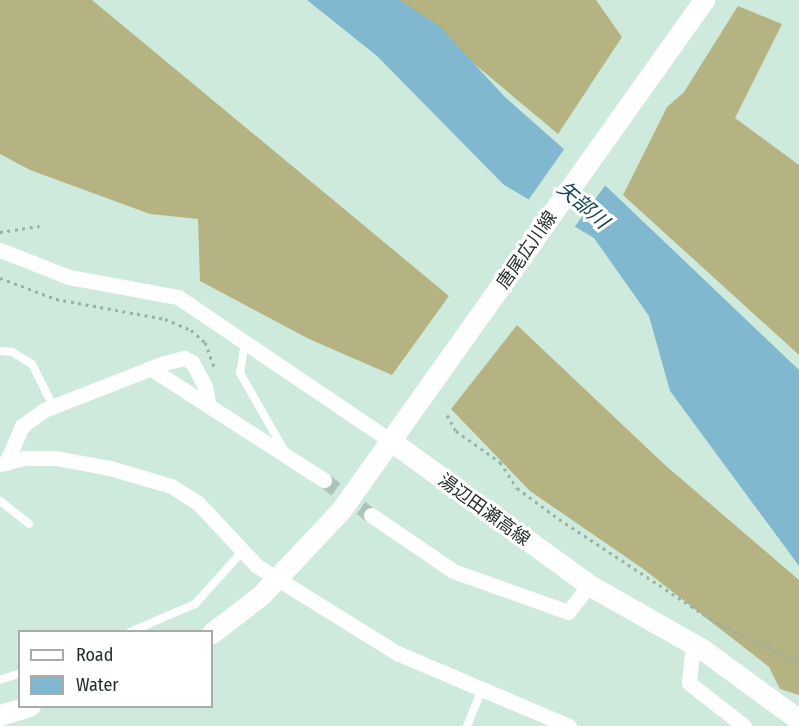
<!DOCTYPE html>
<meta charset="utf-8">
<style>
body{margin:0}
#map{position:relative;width:799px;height:726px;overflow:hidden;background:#ceeadd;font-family:"Fira Sans Condensed","Noto Sans JP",sans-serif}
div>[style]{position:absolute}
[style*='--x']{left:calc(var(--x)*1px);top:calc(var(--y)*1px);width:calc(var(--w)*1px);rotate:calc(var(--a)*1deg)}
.forest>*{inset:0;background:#b6b382}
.water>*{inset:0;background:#81b8cf}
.pier>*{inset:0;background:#ceeadd}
.minor-tunnel>*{height:15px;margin-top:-7.5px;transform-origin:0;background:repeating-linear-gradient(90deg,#acc5b9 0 15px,transparent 0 23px)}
.path>*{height:3px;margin-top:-1.5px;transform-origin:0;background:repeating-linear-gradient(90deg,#9ab1a6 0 3px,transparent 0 7.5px)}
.service>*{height:8px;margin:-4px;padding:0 4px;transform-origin:4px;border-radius:4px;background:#fff}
.minor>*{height:15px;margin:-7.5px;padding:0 7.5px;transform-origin:7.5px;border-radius:7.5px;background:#fff}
.secondary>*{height:21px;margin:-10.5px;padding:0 10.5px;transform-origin:10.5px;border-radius:10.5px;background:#fff}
span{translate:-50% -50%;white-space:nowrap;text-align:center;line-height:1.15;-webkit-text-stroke:6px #fff;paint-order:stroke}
.street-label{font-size:18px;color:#242f2a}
.water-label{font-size:20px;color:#174657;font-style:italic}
.legend{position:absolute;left:18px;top:630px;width:195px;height:78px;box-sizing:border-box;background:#fff;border:2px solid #a7acaa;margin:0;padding:8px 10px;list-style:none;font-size:18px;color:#242f2a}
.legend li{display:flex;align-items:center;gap:12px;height:30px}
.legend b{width:30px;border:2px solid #a7acaa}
</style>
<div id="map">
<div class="forest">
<i style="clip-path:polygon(0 0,92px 0,449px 296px,392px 375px,309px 339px,200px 281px,198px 219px,150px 214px,30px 170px,0 154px)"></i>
<i style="clip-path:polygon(398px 0,596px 0,622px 37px,558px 134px)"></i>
<i style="clip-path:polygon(738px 6px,782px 24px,735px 118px,799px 165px,799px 355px,623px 195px,667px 107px,684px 92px)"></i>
<i style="clip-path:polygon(517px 325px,665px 465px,799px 580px,799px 695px,780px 689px,769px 667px,642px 568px,530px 491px,451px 409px)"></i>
</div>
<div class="water">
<i style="clip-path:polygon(307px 0,400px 0,439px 26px,505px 97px,609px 189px,799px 370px,799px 566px,670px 391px,649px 316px,594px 238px,504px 185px,377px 56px)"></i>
</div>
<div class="pier">
<i style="clip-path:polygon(565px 148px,607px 183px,573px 229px,527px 202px)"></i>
</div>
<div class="minor-tunnel">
<i style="--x:324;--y:480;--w:59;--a:36.7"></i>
</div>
<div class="path">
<i style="--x:0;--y:232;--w:40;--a:-8.5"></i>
<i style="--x:0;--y:278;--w:60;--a:20.6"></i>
<i style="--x:56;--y:299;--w:111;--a:10.4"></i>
<i style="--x:165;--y:319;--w:28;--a:23"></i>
<i style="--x:191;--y:330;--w:18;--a:41"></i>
<i style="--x:205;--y:342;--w:27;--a:70"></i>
<i style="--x:447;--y:415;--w:18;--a:61"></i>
<i style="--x:456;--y:431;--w:54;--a:35.2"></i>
<i style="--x:500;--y:462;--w:31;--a:57"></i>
<i style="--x:517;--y:488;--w:52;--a:36.4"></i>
<i style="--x:559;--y:519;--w:193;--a:33.4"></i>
<i style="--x:720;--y:625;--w:87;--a:25.1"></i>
</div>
<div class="service">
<i style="--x:245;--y:342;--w:31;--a:99"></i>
<i style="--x:240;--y:373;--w:89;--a:60.3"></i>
<i style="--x:0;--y:351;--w:12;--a:5"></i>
<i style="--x:12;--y:352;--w:23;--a:31"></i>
<i style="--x:32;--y:364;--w:47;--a:63.4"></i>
<i style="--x:0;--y:501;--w:37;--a:38"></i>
<i style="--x:130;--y:632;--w:71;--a:-23.3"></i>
<i style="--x:195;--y:604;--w:69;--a:-48"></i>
<i style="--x:0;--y:680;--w:21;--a:-19"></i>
<i style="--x:467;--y:726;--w:40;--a:-68"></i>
</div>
<div class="minor">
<i style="--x:0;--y:250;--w:74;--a:21.4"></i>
<i style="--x:69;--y:277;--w:111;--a:10.4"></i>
<i style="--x:178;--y:297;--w:257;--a:34.1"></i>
<i style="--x:150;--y:368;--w:207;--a:32.8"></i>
<i style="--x:6;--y:463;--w:40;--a:-66.6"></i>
<i style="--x:22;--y:426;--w:27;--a:-36"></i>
<i style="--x:44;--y:410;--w:129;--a:-21.4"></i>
<i style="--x:164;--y:363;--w:21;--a:-14"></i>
<i style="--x:184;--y:358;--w:9;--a:27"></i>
<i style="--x:192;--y:362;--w:27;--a:62"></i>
<i style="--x:205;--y:386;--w:21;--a:79"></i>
<i style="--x:0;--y:464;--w:25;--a:-14"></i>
<i style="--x:24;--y:458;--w:32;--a:0"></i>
<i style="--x:56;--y:458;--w:55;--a:10.5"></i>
<i style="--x:110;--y:468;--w:64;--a:16.4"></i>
<i style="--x:171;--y:486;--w:32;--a:32"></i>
<i style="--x:198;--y:503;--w:86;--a:46.9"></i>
<i style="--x:257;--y:566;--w:165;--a:31.9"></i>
<i style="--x:397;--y:653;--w:187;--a:23"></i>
<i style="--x:371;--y:515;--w:99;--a:34.3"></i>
<i style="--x:453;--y:571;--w:122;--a:19.6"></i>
<i style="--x:568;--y:612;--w:34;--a:-52"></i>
<i style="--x:693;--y:644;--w:39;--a:96"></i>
<i style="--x:689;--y:683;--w:70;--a:38"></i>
</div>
<div class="secondary">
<i style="--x:391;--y:441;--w:245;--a:36"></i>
<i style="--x:589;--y:585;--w:130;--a:29.5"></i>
<i style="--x:702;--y:649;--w:120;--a:36.2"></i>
<i style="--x:212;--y:633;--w:62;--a:-37.8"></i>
<i style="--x:261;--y:595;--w:117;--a:-46.7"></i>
<i style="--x:341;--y:510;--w:626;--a:-54.56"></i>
<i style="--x:0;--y:715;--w:31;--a:-17"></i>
</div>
<div class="street-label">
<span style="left:527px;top:250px;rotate:-55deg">唐尾広川線</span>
<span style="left:484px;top:510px;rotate:36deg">湯辺田瀬高線</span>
</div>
<div class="water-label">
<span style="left:583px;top:205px;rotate:41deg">矢部川</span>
</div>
<ul class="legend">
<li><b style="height:8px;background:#fff"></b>Road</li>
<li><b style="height:16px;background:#81b8cf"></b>Water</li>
</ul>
</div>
